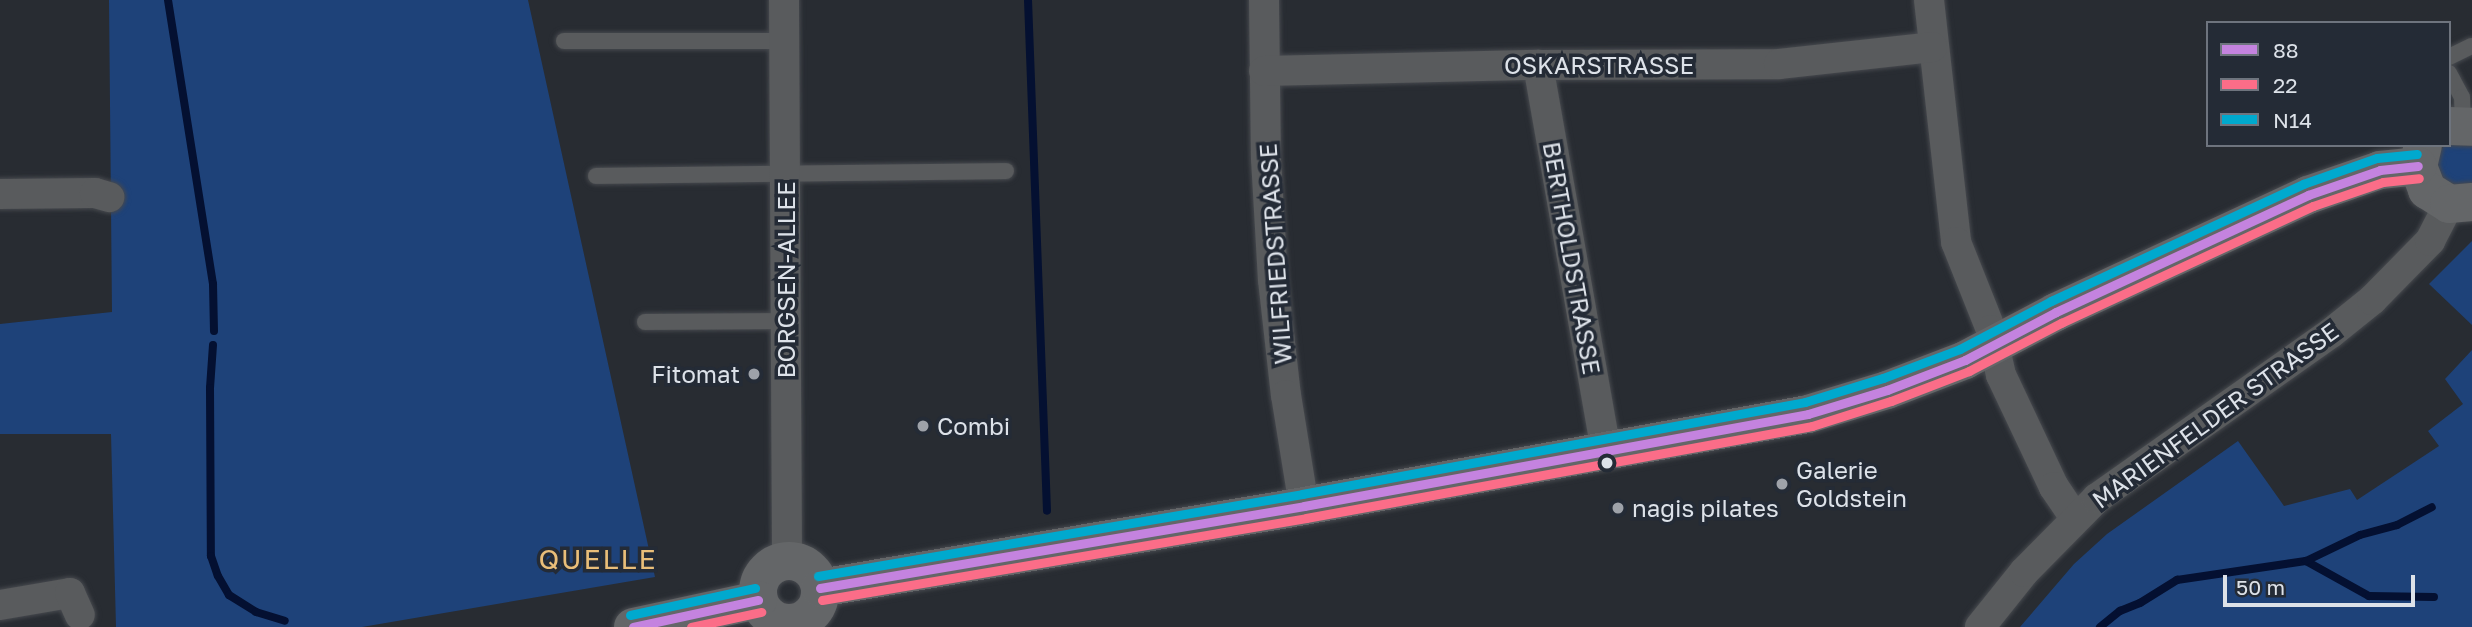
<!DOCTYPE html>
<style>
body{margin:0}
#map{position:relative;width:2472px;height:627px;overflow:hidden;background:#282c32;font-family:"Golos Text",sans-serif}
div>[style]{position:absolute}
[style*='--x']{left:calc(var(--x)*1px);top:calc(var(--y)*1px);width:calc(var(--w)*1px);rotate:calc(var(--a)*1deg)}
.green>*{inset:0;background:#1e4279}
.stream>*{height:8px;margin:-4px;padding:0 4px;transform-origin:4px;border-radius:4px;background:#041031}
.roads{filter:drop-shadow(0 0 2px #46494e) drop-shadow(0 0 2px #46494e)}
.lane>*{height:16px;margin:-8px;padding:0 8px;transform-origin:8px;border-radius:8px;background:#595b5d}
.street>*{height:30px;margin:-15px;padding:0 15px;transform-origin:15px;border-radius:15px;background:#595b5d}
.secondary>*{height:38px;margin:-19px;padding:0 19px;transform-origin:19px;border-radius:19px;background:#646668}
.secondary>.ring{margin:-19px;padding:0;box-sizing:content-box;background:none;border:38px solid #646668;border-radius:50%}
.bus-1>*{height:9px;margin:-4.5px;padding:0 4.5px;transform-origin:4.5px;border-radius:4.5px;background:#c483df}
.bus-2>*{height:9px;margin:-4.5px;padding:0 4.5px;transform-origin:4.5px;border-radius:4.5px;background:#fb6d88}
.bus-3>*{height:9px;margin:-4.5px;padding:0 4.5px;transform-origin:4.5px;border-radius:4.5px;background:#00a9ce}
.dots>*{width:19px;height:19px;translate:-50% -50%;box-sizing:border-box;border:4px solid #242b36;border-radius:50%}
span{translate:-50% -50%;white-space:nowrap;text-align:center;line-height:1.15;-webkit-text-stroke:7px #242b36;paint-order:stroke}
.street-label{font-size:24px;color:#dde2e9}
.poi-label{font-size:24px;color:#dde2e9}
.right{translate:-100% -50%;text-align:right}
.left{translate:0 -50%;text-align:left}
.quarter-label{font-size:28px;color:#e9be79;letter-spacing:2px}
.legend{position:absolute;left:2206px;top:21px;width:245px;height:126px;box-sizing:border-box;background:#242b36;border:2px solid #6e747e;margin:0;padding:9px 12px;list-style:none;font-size:21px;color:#dde2e9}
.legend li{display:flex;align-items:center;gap:14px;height:35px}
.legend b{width:35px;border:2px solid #6e747e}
.scale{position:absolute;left:2223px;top:575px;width:192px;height:32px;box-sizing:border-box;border:4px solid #dde2e9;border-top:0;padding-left:9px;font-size:21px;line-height:24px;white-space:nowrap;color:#dde2e9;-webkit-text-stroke:5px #242b36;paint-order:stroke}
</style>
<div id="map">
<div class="green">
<i style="clip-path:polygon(109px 0,528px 0,655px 577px,362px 627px,116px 627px,111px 434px,0 434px,0 324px,112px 312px)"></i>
<i style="clip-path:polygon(2466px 143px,2472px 146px,2472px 183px,2457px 189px,2439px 180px,2437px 154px,2445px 145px)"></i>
<i style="clip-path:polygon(2472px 241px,2472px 325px,2429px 284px)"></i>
<i style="clip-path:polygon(2472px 350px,2472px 627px,2020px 627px,2074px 564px,2107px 534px,2238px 441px,2284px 506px,2350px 489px,2357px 500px,2439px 446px,2428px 431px,2463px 404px,2445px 379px)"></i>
</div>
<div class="stream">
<i style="--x:168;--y:0;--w:288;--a:81"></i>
<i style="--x:213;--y:284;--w:47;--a:88.8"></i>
<i style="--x:1028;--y:0;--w:511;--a:87.87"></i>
<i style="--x:213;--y:345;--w:43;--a:94"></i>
<i style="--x:210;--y:388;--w:168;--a:89.7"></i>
<i style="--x:211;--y:556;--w:21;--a:71"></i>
<i style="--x:218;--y:576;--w:22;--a:60"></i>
<i style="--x:229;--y:595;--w:32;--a:32"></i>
<i style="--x:256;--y:612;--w:30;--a:17"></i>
<i style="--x:2306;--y:561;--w:72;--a:29.1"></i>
<i style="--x:2369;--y:596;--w:65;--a:0.9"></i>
<i style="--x:2100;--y:627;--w:26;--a:-39"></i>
<i style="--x:2120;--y:611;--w:22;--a:-22"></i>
<i style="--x:2140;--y:603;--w:44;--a:-31.9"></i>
<i style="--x:2177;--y:580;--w:130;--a:-8.4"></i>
<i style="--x:2306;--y:561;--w:60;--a:-25.7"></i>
<i style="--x:2360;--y:535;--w:38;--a:-15"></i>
<i style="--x:2397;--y:525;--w:39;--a:-27"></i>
</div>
<div class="roads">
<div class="lane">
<i style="--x:564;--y:41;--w:220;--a:0"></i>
<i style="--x:2449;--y:57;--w:25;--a:-26"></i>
<i style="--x:2449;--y:73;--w:27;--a:62"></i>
<i style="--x:2462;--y:97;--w:27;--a:88"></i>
<i style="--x:596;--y:176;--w:410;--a:-0.7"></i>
<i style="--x:645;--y:322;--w:141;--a:-0.4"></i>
</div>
<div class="street">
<i style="--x:784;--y:0;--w:561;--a:89.69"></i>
<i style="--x:1264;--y:0;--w:159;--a:89.3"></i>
<i style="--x:1266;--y:159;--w:121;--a:86.7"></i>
<i style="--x:1273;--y:280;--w:116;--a:83.6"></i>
<i style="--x:1286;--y:395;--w:112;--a:80.8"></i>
<i style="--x:1929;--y:0;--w:244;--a:83.6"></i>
<i style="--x:1956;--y:242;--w:95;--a:68.3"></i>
<i style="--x:1991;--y:330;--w:46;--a:77.5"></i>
<i style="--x:2001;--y:375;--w:124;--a:64.7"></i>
<i style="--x:2054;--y:487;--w:37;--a:56"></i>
<i style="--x:1538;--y:65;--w:392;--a:80"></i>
<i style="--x:1264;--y:71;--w:274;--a:-1.3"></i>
<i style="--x:1538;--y:65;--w:241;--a:-0.2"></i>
<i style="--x:1779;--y:64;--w:154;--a:-6.3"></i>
<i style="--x:0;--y:194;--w:95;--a:-0.6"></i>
<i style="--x:95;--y:193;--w:15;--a:16"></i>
<i style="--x:0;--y:605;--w:71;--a:-9.7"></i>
<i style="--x:70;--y:593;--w:24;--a:66"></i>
<i style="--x:789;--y:623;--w:4;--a:90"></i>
<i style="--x:1980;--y:627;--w:70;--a:-51.3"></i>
<i style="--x:2024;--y:572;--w:104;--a:-45.4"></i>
<i style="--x:2097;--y:498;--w:286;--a:-35.2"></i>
<i style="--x:2331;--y:333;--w:53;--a:-38.8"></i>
<i style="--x:2372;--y:300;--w:83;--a:-45.5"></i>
<i style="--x:2430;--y:241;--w:42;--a:-62.8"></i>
</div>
<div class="secondary">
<i style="--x:2449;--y:126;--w:23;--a:2"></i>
<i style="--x:2423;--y:145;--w:22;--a:103"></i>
<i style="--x:2418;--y:166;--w:26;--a:69"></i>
<i style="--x:2427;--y:190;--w:26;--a:32"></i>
<i style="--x:2449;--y:204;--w:23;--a:-5"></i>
<i class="ring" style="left:758px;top:561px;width:24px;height:24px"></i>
<i style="--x:820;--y:588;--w:491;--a:-9.6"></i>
<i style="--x:1304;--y:506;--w:512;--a:-10.34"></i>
<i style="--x:1808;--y:414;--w:83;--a:-16.9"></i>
<i style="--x:1887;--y:390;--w:84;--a:-21"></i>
<i style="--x:1965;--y:360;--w:103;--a:-27.8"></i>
<i style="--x:2056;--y:312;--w:278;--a:-24.9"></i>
<i style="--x:2308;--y:195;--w:76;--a:-19.1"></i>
<i style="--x:2380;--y:170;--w:38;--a:-6"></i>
<i style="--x:633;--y:627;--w:128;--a:-12.2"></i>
</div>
</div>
<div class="bus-1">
<i style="--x:820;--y:588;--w:491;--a:-9.6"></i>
<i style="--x:1304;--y:506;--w:512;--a:-10.34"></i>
<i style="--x:1808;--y:414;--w:83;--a:-16.9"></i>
<i style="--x:1887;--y:390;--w:84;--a:-21"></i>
<i style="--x:1965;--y:360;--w:103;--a:-27.8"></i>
<i style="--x:2056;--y:312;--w:278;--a:-24.9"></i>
<i style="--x:2308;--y:195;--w:76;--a:-19.1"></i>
<i style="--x:2380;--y:170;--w:38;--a:-6"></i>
<i style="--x:633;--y:627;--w:128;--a:-12.2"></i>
</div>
<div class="bus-2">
<i style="--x:822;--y:600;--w:491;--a:-9.6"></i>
<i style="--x:1306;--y:518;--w:514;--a:-10.3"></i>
<i style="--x:1812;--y:426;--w:83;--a:-17.6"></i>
<i style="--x:1891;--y:401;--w:84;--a:-21"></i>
<i style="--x:1969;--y:371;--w:104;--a:-27.6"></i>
<i style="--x:2061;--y:323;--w:278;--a:-24.9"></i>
<i style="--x:2313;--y:206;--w:74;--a:-18.9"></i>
<i style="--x:2383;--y:182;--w:36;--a:-6"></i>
<i style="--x:691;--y:627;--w:72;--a:-12.1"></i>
</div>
<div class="bus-3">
<i style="--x:818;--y:576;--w:491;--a:-9.6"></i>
<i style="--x:1302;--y:494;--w:511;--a:-10.36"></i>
<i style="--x:1805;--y:402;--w:82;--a:-17.1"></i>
<i style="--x:1883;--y:378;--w:82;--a:-20.6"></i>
<i style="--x:1960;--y:349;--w:103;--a:-27.8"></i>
<i style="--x:2051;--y:301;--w:278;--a:-24.9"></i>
<i style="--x:2303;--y:184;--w:78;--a:-19.4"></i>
<i style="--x:2377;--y:158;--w:40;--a:-5.7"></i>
<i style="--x:630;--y:615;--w:128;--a:-12.2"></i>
</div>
<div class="dots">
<i style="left:754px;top:374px;background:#9ea2a9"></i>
<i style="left:923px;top:426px;background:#9ea2a9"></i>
<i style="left:1607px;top:463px;background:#dde2e9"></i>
<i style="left:1782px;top:484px;background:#9ea2a9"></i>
<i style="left:1618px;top:508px;background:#9ea2a9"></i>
</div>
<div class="street-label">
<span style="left:1599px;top:65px">OSKARSTRASSE</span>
<span style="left:1275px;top:254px;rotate:-94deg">WILFRIEDSTRASSE</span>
<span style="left:1572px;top:258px;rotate:80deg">BERTHOLDSTRASSE</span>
<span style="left:786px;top:280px;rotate:-90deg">BORGSEN-ALLEE</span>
<span style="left:2215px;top:415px;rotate:-36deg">MARIENFELDER STRASSE</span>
</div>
<div class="poi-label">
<span class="right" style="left:740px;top:374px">Fitomat</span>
<span class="left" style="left:937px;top:426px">Combi</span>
<span class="left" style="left:1796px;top:484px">Galerie<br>Goldstein</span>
<span class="left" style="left:1632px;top:508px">nagis pilates</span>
</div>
<div class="quarter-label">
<span style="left:598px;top:559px">QUELLE</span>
</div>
<ul class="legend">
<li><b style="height:9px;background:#c483df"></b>88</li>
<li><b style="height:9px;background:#fb6d88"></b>22</li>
<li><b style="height:9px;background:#00a9ce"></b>N14</li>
</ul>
<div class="scale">50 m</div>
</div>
